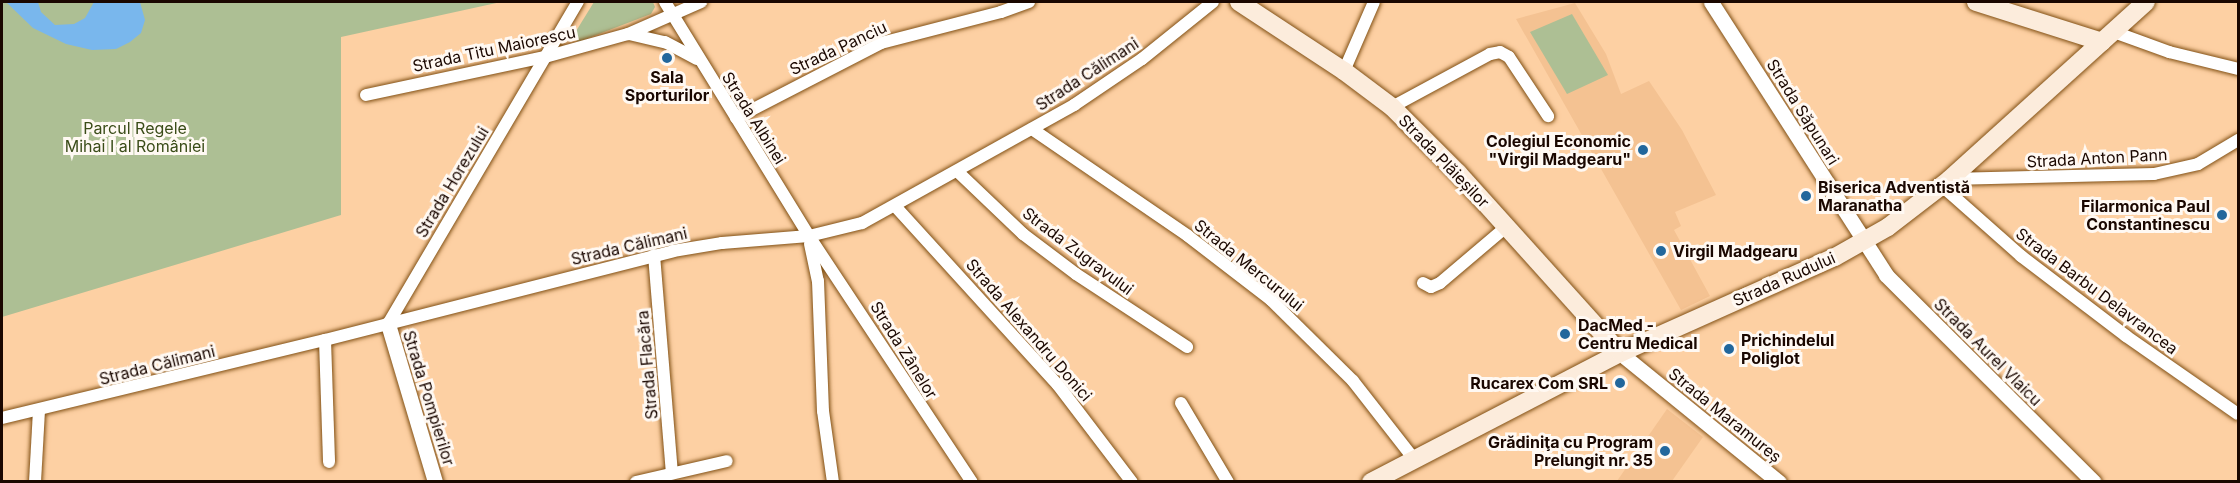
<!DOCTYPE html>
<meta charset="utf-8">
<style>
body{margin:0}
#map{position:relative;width:2240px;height:483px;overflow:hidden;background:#fdd0a3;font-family:Inter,sans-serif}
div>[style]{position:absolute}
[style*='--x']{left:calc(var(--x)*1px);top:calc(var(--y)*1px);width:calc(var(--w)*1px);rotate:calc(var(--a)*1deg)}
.built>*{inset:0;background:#f4c292}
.green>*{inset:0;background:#adbf94}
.water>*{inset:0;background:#79b7ed}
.roads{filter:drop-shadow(0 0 2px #815014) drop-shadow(0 0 2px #815014)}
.minor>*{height:12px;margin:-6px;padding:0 6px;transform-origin:6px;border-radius:6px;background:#fff}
.tertiary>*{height:15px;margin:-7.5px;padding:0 7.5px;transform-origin:7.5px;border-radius:7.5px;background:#fff}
.secondary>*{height:18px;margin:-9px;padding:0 9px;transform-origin:9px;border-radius:9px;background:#fcecdc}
.dots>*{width:16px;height:16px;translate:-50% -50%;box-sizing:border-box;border:3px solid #fff9f3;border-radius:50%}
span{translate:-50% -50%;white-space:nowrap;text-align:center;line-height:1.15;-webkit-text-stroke:6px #fff9f3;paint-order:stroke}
.street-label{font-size:16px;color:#1a0700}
.poi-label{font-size:16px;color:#1a0700;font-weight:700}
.right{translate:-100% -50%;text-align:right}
.left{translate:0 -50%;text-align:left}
.park-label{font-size:16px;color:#3a4c18}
.frame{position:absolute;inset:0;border:3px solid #1a0700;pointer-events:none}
</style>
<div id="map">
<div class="built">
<i style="clip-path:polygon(1575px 3px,1606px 54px,1621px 94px,1649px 81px,1682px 130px,1716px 195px,1675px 212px,1681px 226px,1674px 230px,1710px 296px,1681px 310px,1516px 19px)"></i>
<i style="clip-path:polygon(1667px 409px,1703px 437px,1672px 481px,1617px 481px)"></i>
</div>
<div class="green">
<i style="clip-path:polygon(2px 2px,501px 2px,341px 37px,341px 215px,2px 317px)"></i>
<i style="clip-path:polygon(594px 2px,653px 2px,655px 7px,651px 14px,578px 42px,573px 36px)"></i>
<i style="clip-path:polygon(1572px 14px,1608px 75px,1567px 94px,1530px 32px)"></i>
</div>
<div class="water">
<i style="clip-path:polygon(6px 2px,38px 2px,41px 12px,55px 25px,74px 24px,85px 18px,94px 2px,140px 2px,145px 20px,141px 33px,130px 42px,116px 49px,92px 50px,66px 44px,33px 28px)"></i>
</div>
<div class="roads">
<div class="minor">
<i style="--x:665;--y:2;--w:275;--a:58.4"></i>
<i style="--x:809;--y:236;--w:295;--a:56.5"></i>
<i style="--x:2114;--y:32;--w:59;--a:20"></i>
<i style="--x:2169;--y:52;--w:71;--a:13.8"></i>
<i style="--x:629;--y:34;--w:37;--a:13"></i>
<i style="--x:665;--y:42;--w:36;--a:28"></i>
<i style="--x:1344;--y:71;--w:75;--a:-66.5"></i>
<i style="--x:366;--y:95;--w:183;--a:-12"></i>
<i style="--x:545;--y:57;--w:86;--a:-15.5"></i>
<i style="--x:628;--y:34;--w:80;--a:-23.7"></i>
<i style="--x:1392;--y:107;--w:111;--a:-28.4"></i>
<i style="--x:1490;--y:54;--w:10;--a:-11"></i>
<i style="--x:1500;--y:52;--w:10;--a:29"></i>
<i style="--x:1509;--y:57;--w:71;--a:56.5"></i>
<i style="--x:736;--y:118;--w:163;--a:-27.3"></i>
<i style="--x:881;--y:43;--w:124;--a:-14.5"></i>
<i style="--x:1001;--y:12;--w:30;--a:-20"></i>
<i style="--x:1032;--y:129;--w:189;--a:34.4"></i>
<i style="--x:1188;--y:236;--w:105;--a:37.6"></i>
<i style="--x:1271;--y:300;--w:115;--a:44.6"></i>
<i style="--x:1353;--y:381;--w:99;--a:52"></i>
<i style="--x:958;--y:172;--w:90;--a:43.6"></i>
<i style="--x:1023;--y:234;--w:66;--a:37"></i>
<i style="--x:1076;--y:274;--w:133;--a:33.3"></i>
<i style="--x:1950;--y:179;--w:204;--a:-1.4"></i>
<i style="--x:2154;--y:174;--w:45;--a:-12.8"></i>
<i style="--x:2198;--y:164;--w:47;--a:-31"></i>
<i style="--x:1942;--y:186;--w:106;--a:41.5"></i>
<i style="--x:2021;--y:256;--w:132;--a:37.3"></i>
<i style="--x:2126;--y:336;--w:136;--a:34.9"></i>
<i style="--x:895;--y:206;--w:242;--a:47.7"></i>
<i style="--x:1058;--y:385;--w:122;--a:52.7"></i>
<i style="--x:810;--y:244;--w:38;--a:78"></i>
<i style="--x:818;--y:281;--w:130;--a:87.8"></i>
<i style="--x:823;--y:411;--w:72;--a:82"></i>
<i style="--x:654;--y:255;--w:219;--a:85.3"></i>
<i style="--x:1423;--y:283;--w:9;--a:27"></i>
<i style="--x:1431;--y:287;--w:10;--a:-24"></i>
<i style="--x:1440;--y:283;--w:87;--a:-40.3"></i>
<i style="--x:388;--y:324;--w:374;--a:-59.5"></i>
<i style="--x:325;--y:340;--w:122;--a:88.1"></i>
<i style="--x:1181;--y:403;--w:92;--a:59.3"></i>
<i style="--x:2;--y:418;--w:332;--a:-13.6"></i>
<i style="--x:325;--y:340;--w:359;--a:-14.3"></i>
<i style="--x:673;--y:251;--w:50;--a:-9.3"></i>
<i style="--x:722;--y:243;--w:87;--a:-4.6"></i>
<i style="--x:809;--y:236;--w:55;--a:-13.8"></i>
<i style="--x:862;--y:223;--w:243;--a:-29.1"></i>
<i style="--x:1074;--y:105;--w:82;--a:-34.1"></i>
<i style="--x:1142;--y:59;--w:91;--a:-38.8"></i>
<i style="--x:35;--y:482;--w:72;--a:-86.8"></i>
<i style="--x:636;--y:482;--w:93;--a:-13"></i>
</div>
<div class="tertiary">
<i style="--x:1711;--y:2;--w:324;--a:57.3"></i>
<i style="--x:1886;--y:275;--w:293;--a:44.9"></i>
<i style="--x:388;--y:324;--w:165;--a:73.4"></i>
<i style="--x:1620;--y:353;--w:205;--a:39.1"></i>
</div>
<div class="secondary">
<i style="--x:1239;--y:2;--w:126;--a:33.3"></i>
<i style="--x:1344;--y:71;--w:60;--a:36.9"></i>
<i style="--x:1392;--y:107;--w:93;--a:45"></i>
<i style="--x:1458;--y:173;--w:242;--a:48"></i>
<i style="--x:1976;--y:2;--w:132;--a:17.6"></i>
<i style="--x:1371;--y:482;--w:280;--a:-27.4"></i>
<i style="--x:1620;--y:353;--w:235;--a:-24.1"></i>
<i style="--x:1835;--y:257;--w:61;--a:-29.5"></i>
<i style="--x:1888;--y:227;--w:78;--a:-37.7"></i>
<i style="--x:1950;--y:179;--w:264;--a:-42.1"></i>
</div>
</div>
<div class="dots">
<i style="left:667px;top:58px;background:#22679c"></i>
<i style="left:1643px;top:150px;background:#22679c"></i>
<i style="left:1806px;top:196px;background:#22679c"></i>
<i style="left:2222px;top:215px;background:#22679c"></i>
<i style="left:1661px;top:251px;background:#22679c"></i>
<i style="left:1565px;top:334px;background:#22679c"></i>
<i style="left:1729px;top:349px;background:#22679c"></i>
<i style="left:1620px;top:383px;background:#22679c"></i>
<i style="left:1665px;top:451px;background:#22679c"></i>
</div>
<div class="street-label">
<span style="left:838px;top:48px;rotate:-25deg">Strada Panciu</span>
<span style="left:494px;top:49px;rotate:-12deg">Strada Titu Maiorescu</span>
<span style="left:1087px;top:74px;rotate:-33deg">Strada Călimani</span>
<span style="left:1803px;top:112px;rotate:58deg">Strada Săpunari</span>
<span style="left:754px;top:118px;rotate:58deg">Strada Albinei</span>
<span style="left:2097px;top:158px;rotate:-3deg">Strada Anton Pann</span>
<span style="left:1444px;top:161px;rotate:46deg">Strada Plăieșilor</span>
<span style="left:452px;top:182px;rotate:-59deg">Strada Horezului</span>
<span style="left:629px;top:246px;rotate:-13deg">Strada Călimani</span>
<span style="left:1078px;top:251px;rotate:37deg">Strada Zugravului</span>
<span style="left:1249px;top:265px;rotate:39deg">Strada Mercurului</span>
<span style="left:1784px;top:279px;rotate:-24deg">Strada Rudului</span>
<span style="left:2097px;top:291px;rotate:37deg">Strada Barbu Delavrancea</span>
<span style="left:1029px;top:330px;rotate:49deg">Strada Alexandru Donici</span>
<span style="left:904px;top:350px;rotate:58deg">Strada Zânelor</span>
<span style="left:1988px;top:352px;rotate:45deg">Strada Aurel Vlaicu</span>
<span style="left:157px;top:365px;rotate:-14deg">Strada Călimani</span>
<span style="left:647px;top:365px;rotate:-95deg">Strada Flacăra</span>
<span style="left:429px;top:398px;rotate:73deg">Strada Pompierilor</span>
<span style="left:1725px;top:415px;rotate:39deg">Strada Maramureș</span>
</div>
<div class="poi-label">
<span style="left:667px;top:86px">Sala<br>Sporturilor</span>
<span class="right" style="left:1631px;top:150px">Colegiul Economic<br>"Virgil Madgearu"</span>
<span class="left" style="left:1818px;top:196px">Biserica Adventistă<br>Maranatha</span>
<span class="right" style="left:2210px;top:215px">Filarmonica Paul<br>Constantinescu</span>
<span class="left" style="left:1673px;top:251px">Virgil Madgearu</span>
<span class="left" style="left:1578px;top:334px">DacMed -<br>Centru Medical</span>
<span class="left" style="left:1741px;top:349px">Prichindelul<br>Poliglot</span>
<span class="right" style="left:1608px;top:383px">Rucarex Com SRL</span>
<span class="right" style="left:1653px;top:451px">Grădiniţa cu Program<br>Prelungit nr. 35</span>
</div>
<div class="park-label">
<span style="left:135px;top:137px">Parcul Regele<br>Mihai I al României</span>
</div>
<div class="frame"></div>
</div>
